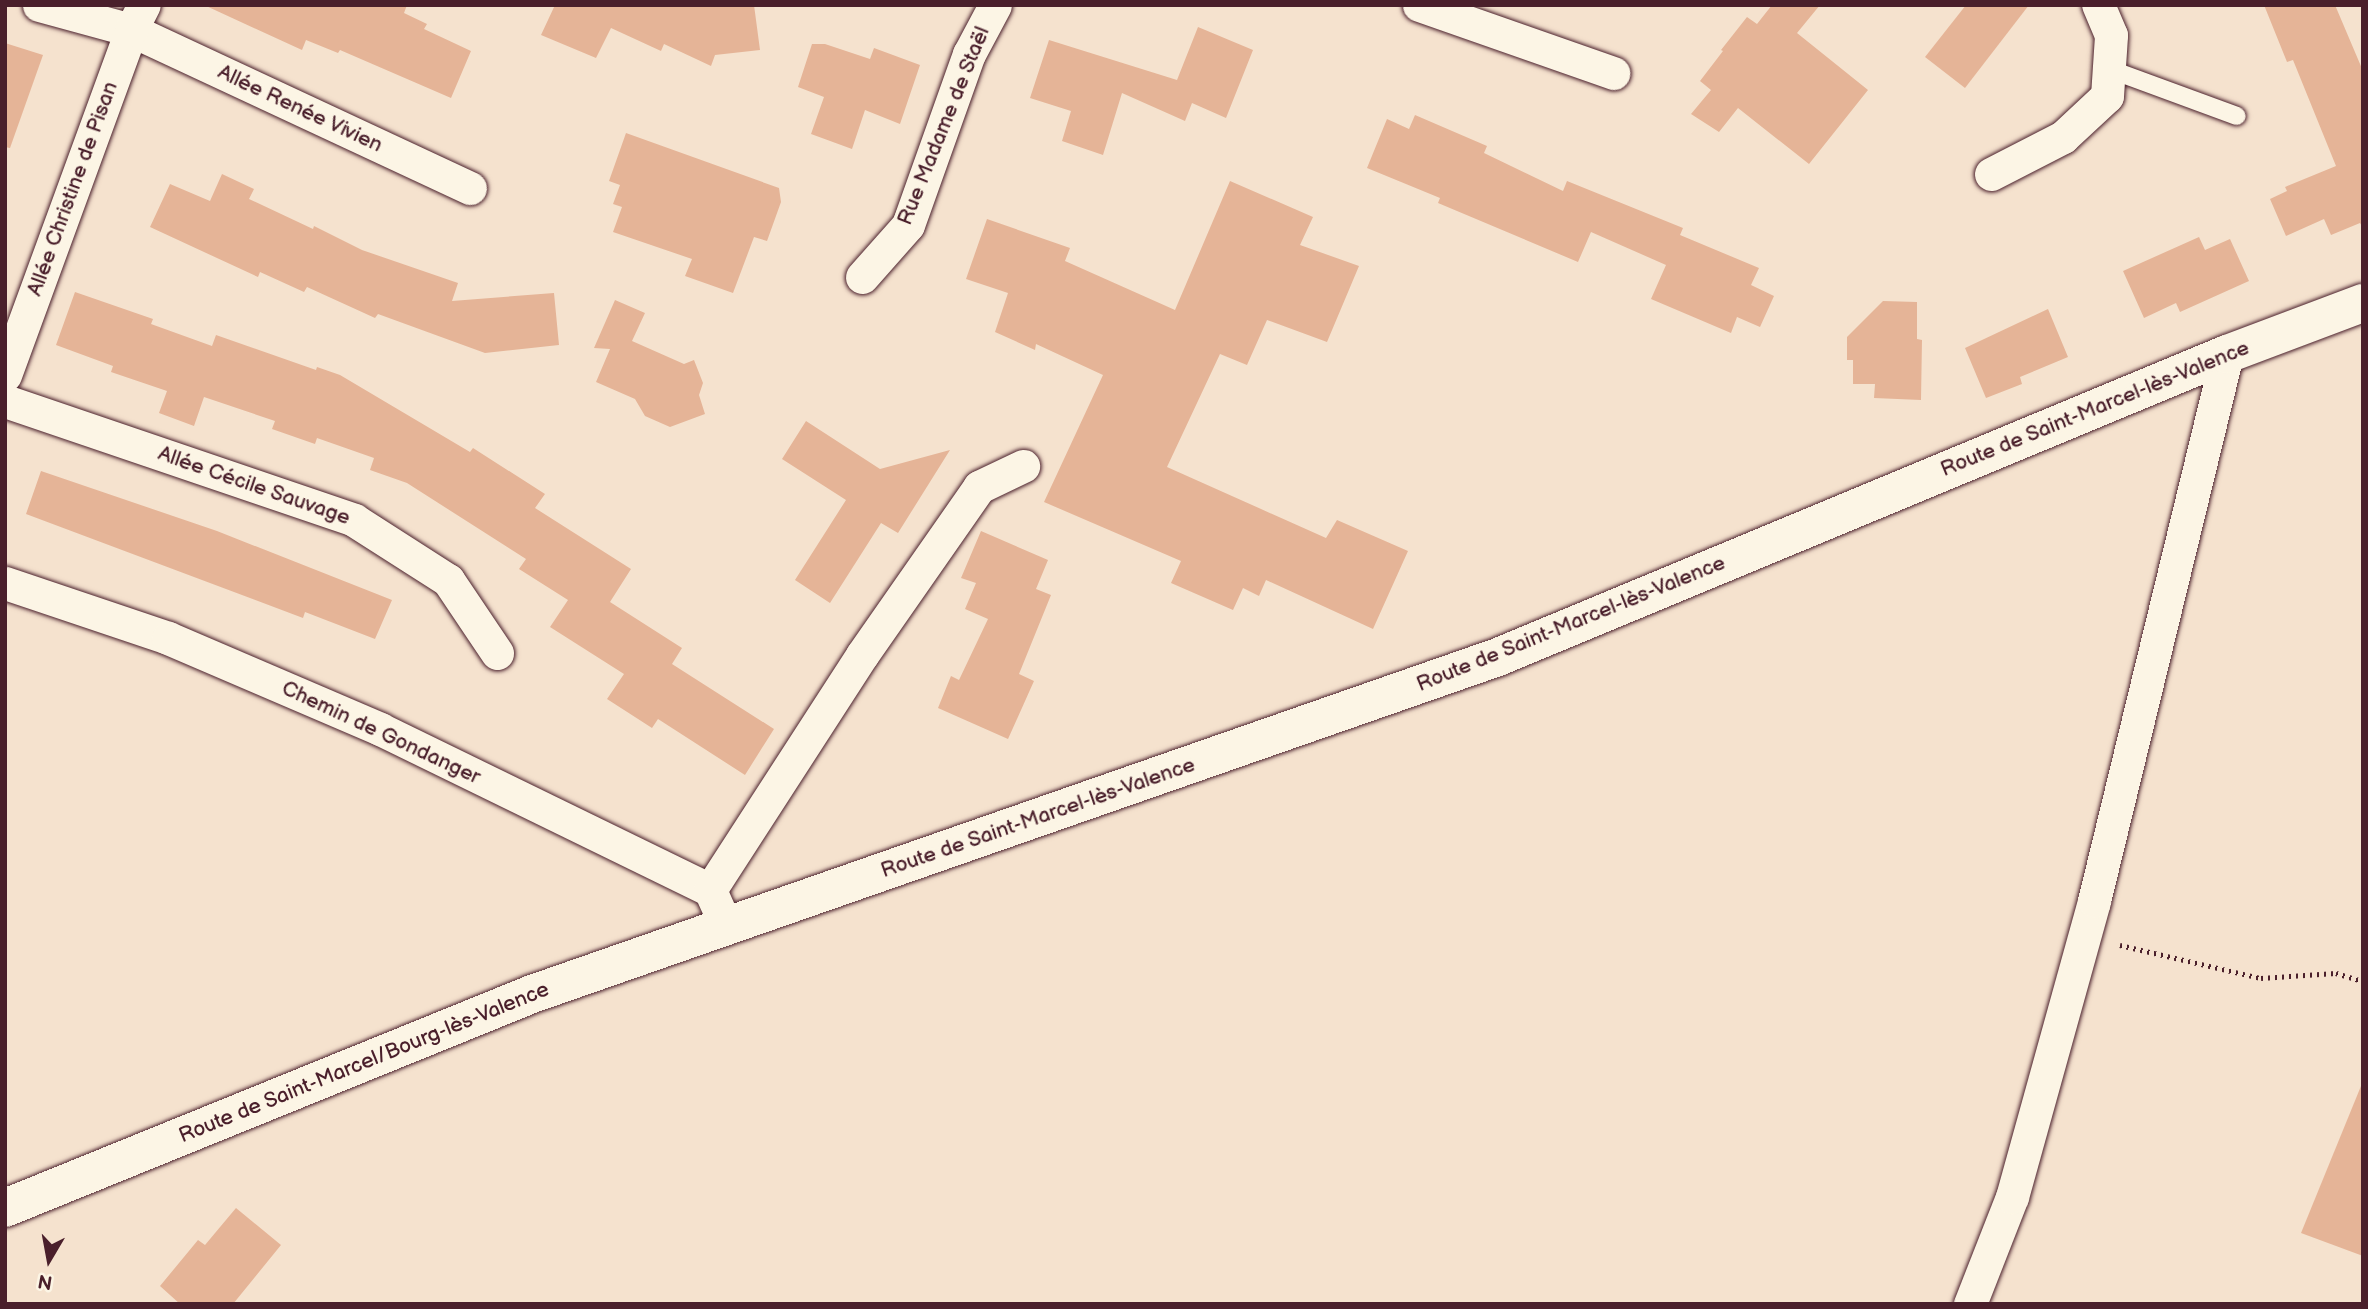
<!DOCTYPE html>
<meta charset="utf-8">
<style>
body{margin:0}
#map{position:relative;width:2368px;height:1309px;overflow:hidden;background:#f5e2ce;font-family:"Balsamiq Sans",sans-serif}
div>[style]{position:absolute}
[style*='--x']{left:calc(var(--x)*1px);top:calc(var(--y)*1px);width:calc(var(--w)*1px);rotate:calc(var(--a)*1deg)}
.building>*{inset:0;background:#e5b497}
.path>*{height:4.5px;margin-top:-2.25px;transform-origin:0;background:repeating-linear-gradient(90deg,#4a1f2b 0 2px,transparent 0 7px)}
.roads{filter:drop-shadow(0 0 2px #4a1f2b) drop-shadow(0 0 2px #4a1f2b)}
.service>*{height:18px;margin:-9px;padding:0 9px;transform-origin:9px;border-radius:9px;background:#fcf5e5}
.minor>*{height:33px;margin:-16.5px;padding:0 16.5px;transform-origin:16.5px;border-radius:16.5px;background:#fcf5e5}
.secondary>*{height:38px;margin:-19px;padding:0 19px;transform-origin:19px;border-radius:19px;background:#fcf5e5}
span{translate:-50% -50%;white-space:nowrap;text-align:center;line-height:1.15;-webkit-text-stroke:6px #fcf5e5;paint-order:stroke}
.street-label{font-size:21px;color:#4a1f2b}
.frame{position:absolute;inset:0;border:7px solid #4a1f2b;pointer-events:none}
.north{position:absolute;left:14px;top:1225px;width:70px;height:70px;-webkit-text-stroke:5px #fcf5e5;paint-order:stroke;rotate:190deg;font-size:19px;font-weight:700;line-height:28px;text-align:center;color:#4a1f2b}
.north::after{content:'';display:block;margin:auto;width:24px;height:32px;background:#4a1f2b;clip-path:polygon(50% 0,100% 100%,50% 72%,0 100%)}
</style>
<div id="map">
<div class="building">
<i style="clip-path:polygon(204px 5px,407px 5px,404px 13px,427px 24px,424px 29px,471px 51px,451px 98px,340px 50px,338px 53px,306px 40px,302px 50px)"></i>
<i style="clip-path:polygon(555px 5px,754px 5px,760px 50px,715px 55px,711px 66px,664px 44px,661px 51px,611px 28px,596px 58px,541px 35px)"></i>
<i style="clip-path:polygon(1772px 5px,1820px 5px,1797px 33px,1868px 90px,1809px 164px,1738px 108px,1719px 132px,1691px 114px,1711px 90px,1700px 81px,1723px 51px,1721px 50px,1747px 17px,1757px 24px)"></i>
<i style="clip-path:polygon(1966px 5px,2029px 5px,1965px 88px,1925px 57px)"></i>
<i style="clip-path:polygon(2264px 5px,2335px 5px,2363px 71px,2363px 228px,2360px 223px,2331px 235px,2324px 219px,2286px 236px,2270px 199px,2287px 191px,2285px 187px,2336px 166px,2293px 60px,2287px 62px)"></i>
<i style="clip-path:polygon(1198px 27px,1253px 50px,1226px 118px,1192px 103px,1185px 121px,1122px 93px,1103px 155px,1062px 141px,1071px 111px,1030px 98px,1049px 40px,1177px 80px)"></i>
<i style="clip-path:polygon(5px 43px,43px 55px,10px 148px,5px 147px)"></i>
<i style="clip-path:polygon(812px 44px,825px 44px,870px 59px,874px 48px,920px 65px,900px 124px,865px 110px,852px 149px,811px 134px,824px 97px,798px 87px)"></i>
<i style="clip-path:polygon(1415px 115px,1487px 146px,1484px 153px,1563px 191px,1567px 181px,1683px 228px,1680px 235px,1759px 268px,1751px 285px,1774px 296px,1760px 327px,1737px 317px,1731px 333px,1651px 299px,1666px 265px,1591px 232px,1578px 262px,1438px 203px,1440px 198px,1367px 168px,1387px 119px,1409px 129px)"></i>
<i style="clip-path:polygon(626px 133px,779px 188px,781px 202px,767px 241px,754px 237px,733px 293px,685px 276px,692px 259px,613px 232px,622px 207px,613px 204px,620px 185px,609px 181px)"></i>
<i style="clip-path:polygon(222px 174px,254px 189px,249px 199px,313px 229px,314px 226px,362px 250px,458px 283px,452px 301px,554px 293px,559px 345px,485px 353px,378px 314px,375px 318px,307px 287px,304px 292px,260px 272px,258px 277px,150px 227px,170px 184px,210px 201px)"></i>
<i style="clip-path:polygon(1230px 181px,1313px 217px,1300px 245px,1359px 266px,1327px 342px,1267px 320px,1247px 365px,1220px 354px,1167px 467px,1326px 538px,1337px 520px,1408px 551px,1373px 629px,1266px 580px,1259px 596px,1243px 588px,1233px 610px,1171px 583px,1181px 561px,1044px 502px,1103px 375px,1036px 344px,1035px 350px,995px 332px,1008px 293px,966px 279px,987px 219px,1070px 248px,1065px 261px,1175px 310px)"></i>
<i style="clip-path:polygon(2199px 237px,2205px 250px,2230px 239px,2249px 281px,2180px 312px,2176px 303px,2144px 318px,2123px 271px)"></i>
<i style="clip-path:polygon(75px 292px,153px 319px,151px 324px,212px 346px,216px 335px,316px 370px,317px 367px,340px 375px,470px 452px,473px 448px,545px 494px,535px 508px,631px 569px,610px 602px,682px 648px,672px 664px,774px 729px,745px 775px,658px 719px,652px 728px,607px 699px,624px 674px,550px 627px,568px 600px,519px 569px,526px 559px,407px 483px,370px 470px,374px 458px,317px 438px,315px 444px,272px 429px,275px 421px,204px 397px,194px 426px,159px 413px,167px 391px,111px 372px,113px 366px,56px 345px)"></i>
<i style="clip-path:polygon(615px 300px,645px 313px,632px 341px,684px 364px,694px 360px,703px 383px,699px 395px,705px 414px,670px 427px,645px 416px,635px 399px,596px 382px,610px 349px,594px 348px)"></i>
<i style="clip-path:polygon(1883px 301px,1917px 302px,1917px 339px,1922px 340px,1921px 400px,1874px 398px,1875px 384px,1853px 384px,1853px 360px,1847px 360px,1847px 337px)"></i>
<i style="clip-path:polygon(2048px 309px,2068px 357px,2020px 377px,2022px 384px,1986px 398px,1965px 348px)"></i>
<i style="clip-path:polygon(806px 421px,880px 469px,950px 450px,898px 533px,881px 523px,830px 603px,795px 580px,846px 500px,782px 459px)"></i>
<i style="clip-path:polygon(41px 471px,217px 531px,392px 600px,375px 639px,305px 612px,303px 618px,26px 514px)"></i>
<i style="clip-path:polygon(981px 531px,1048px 560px,1036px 589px,1051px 595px,1019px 674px,1034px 681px,1008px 739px,938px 708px,951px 676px,959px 680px,988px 619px,965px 609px,976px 583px,961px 578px)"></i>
<i style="clip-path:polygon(2361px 1086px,2363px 1087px,2363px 1256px,2301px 1233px)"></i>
<i style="clip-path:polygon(236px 1208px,281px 1245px,233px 1304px,180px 1304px,160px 1286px,198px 1240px,205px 1245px)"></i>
</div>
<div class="path">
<i style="--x:2120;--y:945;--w:145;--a:13.2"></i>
<i style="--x:2261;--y:978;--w:75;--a:-3.8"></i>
<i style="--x:2336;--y:973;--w:28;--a:17"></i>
</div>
<div class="roads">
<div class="service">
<i style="--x:2109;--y:69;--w:136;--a:20.2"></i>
</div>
<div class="minor">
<i style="--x:39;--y:5;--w:95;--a:15.2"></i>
<i style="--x:131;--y:30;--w:374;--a:25"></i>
<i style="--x:1419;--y:5;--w:206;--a:19.3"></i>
<i style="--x:1991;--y:174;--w:81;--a:-27.2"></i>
<i style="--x:2063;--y:137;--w:60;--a:-43"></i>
<i style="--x:2107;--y:96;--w:61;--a:-86.2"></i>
<i style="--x:2111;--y:35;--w:33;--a:-113"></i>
<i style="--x:862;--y:277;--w:69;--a:-48.5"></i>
<i style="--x:908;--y:225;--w:182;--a:-70.4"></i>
<i style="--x:969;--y:54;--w:55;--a:-62"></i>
<i style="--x:5;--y:375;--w:367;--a:-69.9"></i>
<i style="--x:131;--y:30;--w:28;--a:-63"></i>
<i style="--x:5;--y:401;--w:369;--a:18.8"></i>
<i style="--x:354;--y:520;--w:112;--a:32.6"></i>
<i style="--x:448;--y:580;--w:88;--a:56.1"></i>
<i style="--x:5;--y:583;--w:172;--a:18.6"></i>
<i style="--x:168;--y:638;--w:231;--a:23.2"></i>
<i style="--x:380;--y:729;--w:367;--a:26"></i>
<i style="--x:710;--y:890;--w:39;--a:66"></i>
<i style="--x:710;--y:890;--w:280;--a:-57.1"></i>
<i style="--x:862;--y:655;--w:205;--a:-55.1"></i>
<i style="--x:979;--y:487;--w:49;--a:-25.5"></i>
<i style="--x:1970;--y:1304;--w:115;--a:-68.6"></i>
<i style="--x:2012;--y:1197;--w:307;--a:-74.5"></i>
<i style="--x:2094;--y:901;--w:563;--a:-76.33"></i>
</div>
<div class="secondary">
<i style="--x:5;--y:1208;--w:569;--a:-22.1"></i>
<i style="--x:532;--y:994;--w:1023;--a:-19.23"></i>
<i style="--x:1498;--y:657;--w:789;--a:-22.57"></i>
<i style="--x:2227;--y:354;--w:145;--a:-20.6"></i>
</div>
</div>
<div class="street-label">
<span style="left:300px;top:109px;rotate:25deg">Allée Renée Vivien</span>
<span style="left:944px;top:126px;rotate:-68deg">Rue Madame de Staël</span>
<span style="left:73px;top:189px;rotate:-70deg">Allée Christine de Pisan</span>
<span style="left:2095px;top:409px;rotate:-22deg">Route de Saint-Marcel-lès-Valence</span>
<span style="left:254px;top:486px;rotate:19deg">Allée Cécile Sauvage</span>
<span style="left:1571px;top:624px;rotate:-22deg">Route de Saint-Marcel-lès-Valence</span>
<span style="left:381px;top:733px;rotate:25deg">Chemin de Gondanger</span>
<span style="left:1038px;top:818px;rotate:-19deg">Route de Saint-Marcel-lès-Valence</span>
<span style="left:364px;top:1063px;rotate:-22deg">Route de Saint-Marcel/Bourg-lès-Valence</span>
</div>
<div class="frame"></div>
<div class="north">N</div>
</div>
